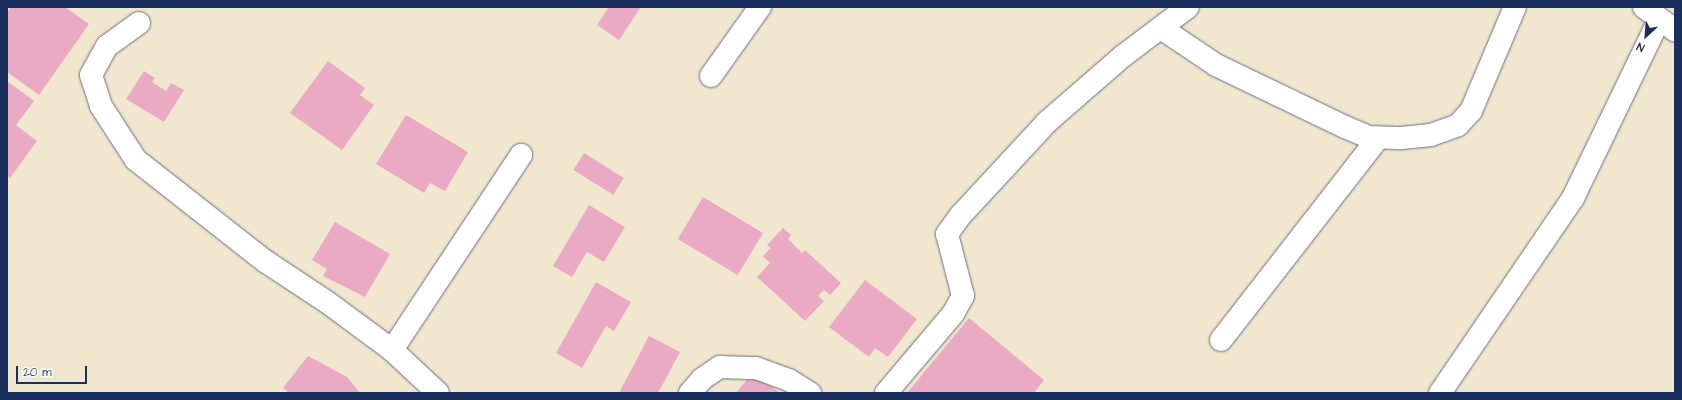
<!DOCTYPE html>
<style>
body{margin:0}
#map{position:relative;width:1682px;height:400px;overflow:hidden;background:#f1e7ce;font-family:"Architects Daughter",sans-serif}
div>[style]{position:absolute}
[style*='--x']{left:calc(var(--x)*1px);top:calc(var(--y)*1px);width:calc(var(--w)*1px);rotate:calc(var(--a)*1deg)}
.building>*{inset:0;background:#eaaac3;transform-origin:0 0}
.roads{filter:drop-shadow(0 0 1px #666f85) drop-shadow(0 0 1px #666f85)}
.minor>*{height:22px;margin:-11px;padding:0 11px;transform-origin:11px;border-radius:11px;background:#fff}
span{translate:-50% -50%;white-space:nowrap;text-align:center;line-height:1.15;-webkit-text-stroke:3px #fdfcf7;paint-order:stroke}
.frame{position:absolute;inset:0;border:8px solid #1b2f5e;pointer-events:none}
.north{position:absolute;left:1626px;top:16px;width:40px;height:40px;-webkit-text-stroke:3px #fdfcf7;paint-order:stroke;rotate:206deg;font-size:11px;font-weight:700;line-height:16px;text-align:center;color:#1b2f5e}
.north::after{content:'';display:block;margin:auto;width:14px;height:18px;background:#1b2f5e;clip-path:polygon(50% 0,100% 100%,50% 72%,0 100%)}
.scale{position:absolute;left:16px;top:366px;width:71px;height:18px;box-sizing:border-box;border:2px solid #1b2f5e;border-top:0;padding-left:5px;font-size:12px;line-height:14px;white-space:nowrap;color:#1b2f5e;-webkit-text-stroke:3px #fdfcf7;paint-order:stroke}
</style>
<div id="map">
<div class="building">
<i style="clip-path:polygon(11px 7px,65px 7px,89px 24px,39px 95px,7px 72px,7px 13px)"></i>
<i style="clip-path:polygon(609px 7px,641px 7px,619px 40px,597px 25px)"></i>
<i style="clip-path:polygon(328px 61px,365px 88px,360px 95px,374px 105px,342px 150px,290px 113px)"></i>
<i style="clip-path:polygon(144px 71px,155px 78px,152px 82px,166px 91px,171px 83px,184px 90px,164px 122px,126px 99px)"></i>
<i style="clip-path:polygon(7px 81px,34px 101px,16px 125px,37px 141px,10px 178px,7px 175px)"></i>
<i style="clip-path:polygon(406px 115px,468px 152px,445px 191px,430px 183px,424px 193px,376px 164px)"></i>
<i style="left:584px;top:153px;width:47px;height:20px;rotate:32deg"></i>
<i style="left:703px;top:197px;width:70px;height:49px;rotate:31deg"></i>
<i style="clip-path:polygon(589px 205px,625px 227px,604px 262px,587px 252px,572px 277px,553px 266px)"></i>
<i style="clip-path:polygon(335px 222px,390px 254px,365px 297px,323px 276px,327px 269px,312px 260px)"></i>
<i style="clip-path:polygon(783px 228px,791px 235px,788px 239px,802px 253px,805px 250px,841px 283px,830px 295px,824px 290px,818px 296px,824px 301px,805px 321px,757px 277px,770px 263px,763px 256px,771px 248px,767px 245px)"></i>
<i style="clip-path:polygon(865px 280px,917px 319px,888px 357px,875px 348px,869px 357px,829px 327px)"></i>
<i style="clip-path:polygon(596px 282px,631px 302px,614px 331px,606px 326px,582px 368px,556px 353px)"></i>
<i style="clip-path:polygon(969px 318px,1044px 380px,1034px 393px,907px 393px)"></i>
<i style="clip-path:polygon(649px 336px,680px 352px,658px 393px,619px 393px)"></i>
<i style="clip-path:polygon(308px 356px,347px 377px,360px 393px,289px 393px,283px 388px)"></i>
<i style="clip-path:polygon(753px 372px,780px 393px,736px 393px)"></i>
</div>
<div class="roads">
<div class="minor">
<i style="--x:1644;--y:7;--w:39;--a:37"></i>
<i style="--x:139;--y:23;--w:39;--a:144"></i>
<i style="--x:107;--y:46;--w:33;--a:119"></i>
<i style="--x:91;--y:75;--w:33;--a:72"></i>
<i style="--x:101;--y:106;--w:64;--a:57.1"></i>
<i style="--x:136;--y:160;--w:164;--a:38.1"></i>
<i style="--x:265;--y:261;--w:74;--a:33.5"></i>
<i style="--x:327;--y:302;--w:81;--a:36.4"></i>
<i style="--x:392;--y:350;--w:63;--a:43.1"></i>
<i style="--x:1161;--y:28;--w:66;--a:33.9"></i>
<i style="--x:1216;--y:65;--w:143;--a:25.7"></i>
<i style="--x:1345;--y:127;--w:26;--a:23"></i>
<i style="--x:1369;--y:137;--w:33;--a:2"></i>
<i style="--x:1402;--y:138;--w:29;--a:-6"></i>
<i style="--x:1431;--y:135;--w:29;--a:-20"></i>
<i style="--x:1458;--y:125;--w:19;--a:-47"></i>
<i style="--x:1471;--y:111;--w:113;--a:-67.1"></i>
<i style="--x:711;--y:76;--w:85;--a:-54.6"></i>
<i style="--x:1221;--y:340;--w:256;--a:-52.1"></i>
<i style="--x:392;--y:350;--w:234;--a:-56.5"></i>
<i style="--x:690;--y:393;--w:18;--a:-49"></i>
<i style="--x:702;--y:379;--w:22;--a:-34"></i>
<i style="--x:720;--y:367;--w:36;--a:2"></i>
<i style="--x:756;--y:368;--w:35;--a:20"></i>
<i style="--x:789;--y:380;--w:25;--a:32"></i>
<i style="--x:886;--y:393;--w:104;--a:-49.7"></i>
<i style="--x:953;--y:314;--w:21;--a:-61"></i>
<i style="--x:963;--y:296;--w:64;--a:-104.5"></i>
<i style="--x:947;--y:234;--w:24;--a:-54"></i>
<i style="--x:961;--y:215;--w:127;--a:-47.2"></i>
<i style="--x:1047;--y:122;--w:101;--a:-41"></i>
<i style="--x:1123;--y:56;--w:81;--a:-37"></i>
<i style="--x:1440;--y:393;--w:236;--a:-55.7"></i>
<i style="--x:1573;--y:198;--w:198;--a:-64.2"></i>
</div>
</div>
<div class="frame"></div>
<div class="north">N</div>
<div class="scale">20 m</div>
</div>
